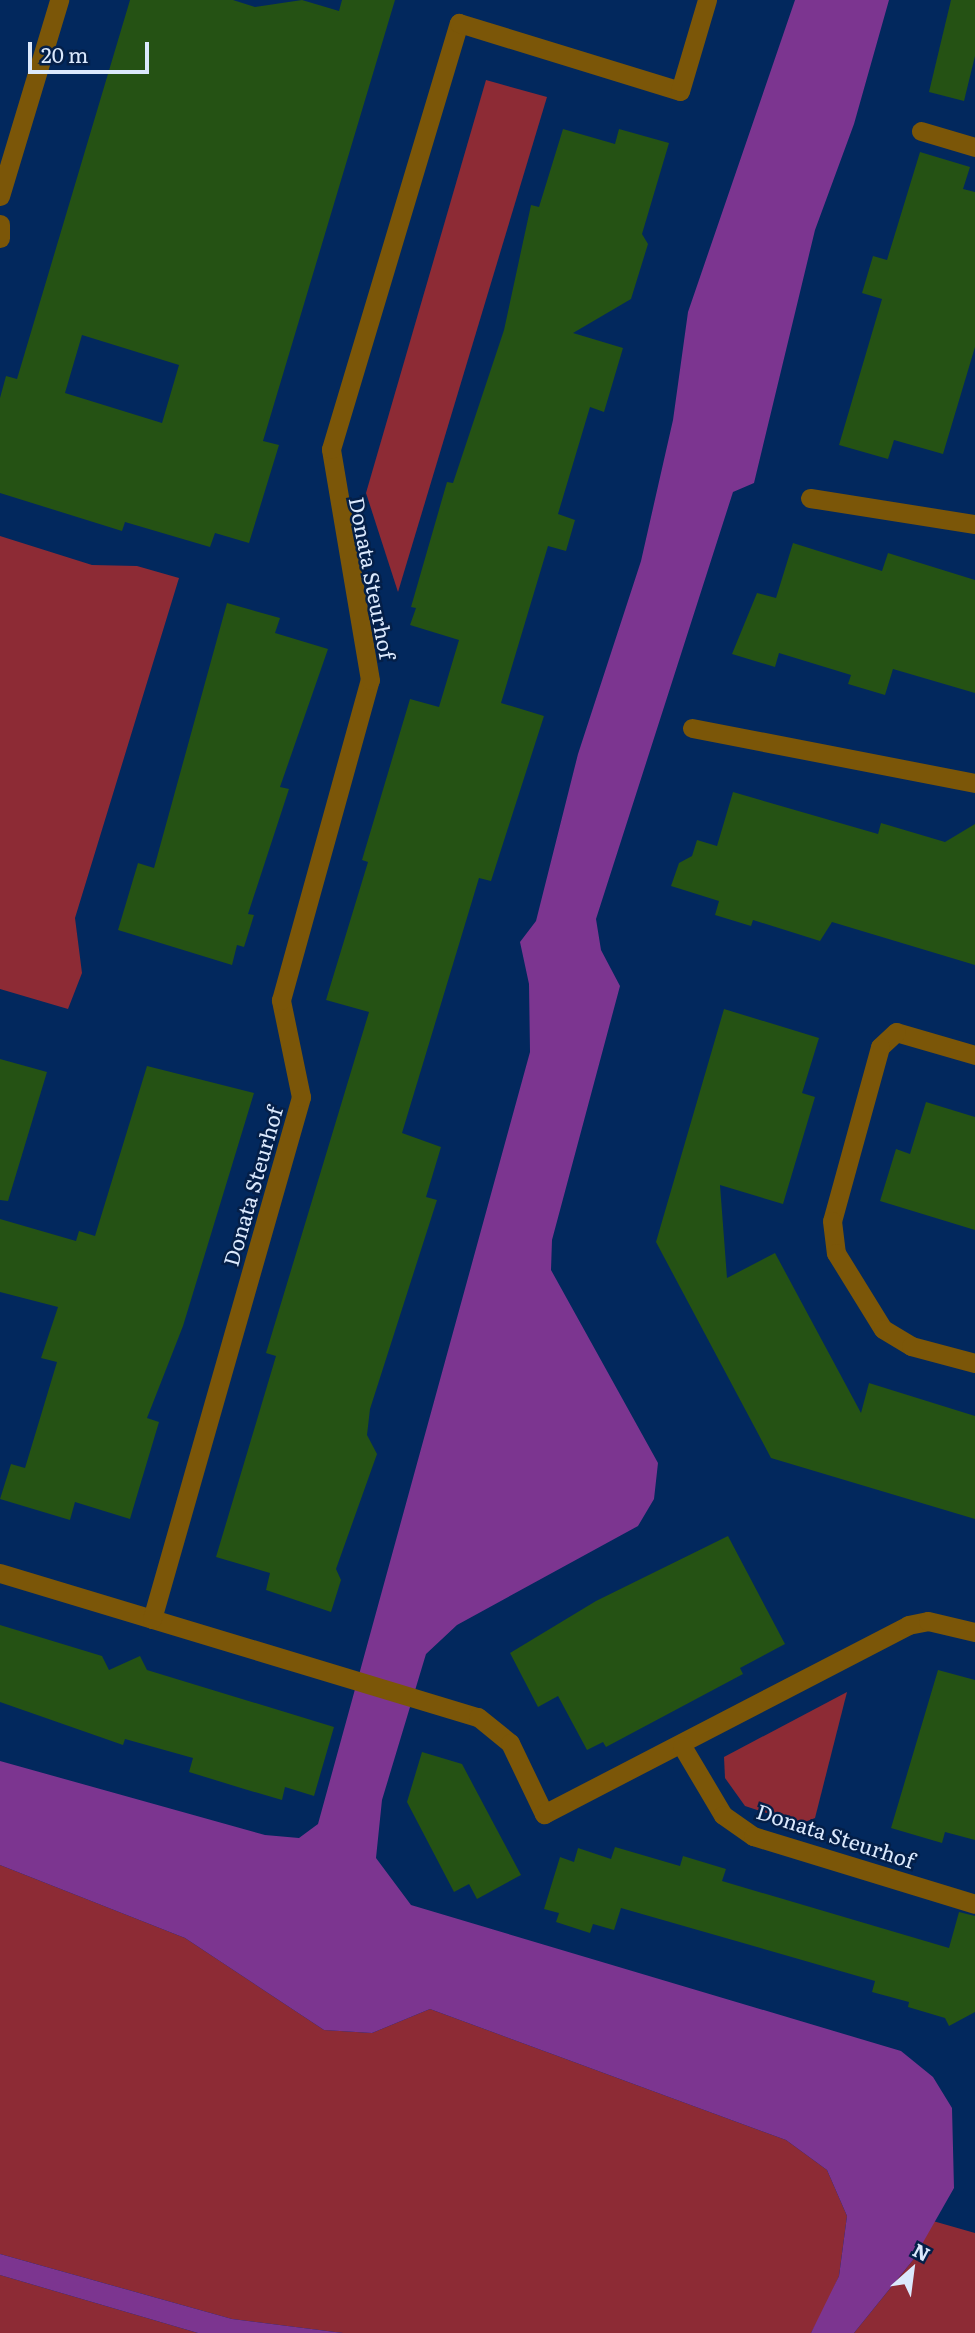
<!DOCTYPE html>
<style>
body{margin:0}
#map{position:relative;width:975px;height:2333px;overflow:hidden;background:#02285d;font-family:Literata,serif}
div>[style]{position:absolute}
[style*='--x']{left:calc(var(--x)*1px);top:calc(var(--y)*1px);width:calc(var(--w)*1px);rotate:calc(var(--a)*1deg)}
.green>*{inset:0;background:#8d2b35}
.water>*{inset:0;background:#7c3590}
.building>*{inset:0;background:#255214}
.minor>*{height:19px;margin:-9.5px;padding:0 9.5px;transform-origin:9.5px;border-radius:9.5px;background:#7b5608}
span{translate:-50% -50%;white-space:nowrap;text-align:center;line-height:1.15;-webkit-text-stroke:5px #041f48;paint-order:stroke}
.street-label{font-size:21px;color:#dbe9fd}
.north{position:absolute;left:877px;top:2235px;width:70px;height:70px;-webkit-text-stroke:5px #041f48;paint-order:stroke;rotate:28deg;font-size:19px;font-weight:700;line-height:28px;text-align:center;color:#dbe9fd}
.north::after{content:'';display:block;margin:auto;width:24px;height:32px;background:#dbe9fd;clip-path:polygon(50% 0,100% 100%,50% 72%,0 100%)}
.scale{position:absolute;left:28px;top:42px;width:121px;height:32px;box-sizing:border-box;border:4px solid #dbe9fd;border-top:0;padding-left:9px;font-size:21px;line-height:24px;white-space:nowrap;color:#dbe9fd;-webkit-text-stroke:5px #041f48;paint-order:stroke}
</style>
<div id="map">
<div class="green">
<i style="clip-path:polygon(486px 80px,547px 97px,398px 592px,366px 493px)"></i>
<i style="clip-path:polygon(0 536px,92px 565px,137px 566px,179px 578px,75px 918px,82px 973px,68px 1009px,0 989px)"></i>
<i style="clip-path:polygon(847px 1692px,815px 1818px,800px 1824px,745px 1806px,725px 1778px,724px 1757px)"></i>
<i style="clip-path:polygon(0 1865px,185px 1938px,324px 2030px,372px 2033px,430px 2009px,786px 2140px,827px 2170px,847px 2216px,839px 2276px,824px 2310px,811px 2333px,343px 2333px,232px 2319px,0 2254px)"></i>
<i style="clip-path:polygon(933px 2221px,975px 2233px,975px 2333px,854px 2333px,913px 2260px)"></i>
<i style="clip-path:polygon(0 2275px,198px 2333px,0 2333px)"></i>
</div>
<div class="water">
<i style="clip-path:polygon(795px 0,889px 0,854px 124px,815px 230px,754px 483px,733px 492px,596px 919px,601px 950px,620px 986px,552px 1240px,551px 1270px,658px 1463px,654px 1499px,638px 1526px,457px 1625px,426px 1654px,382px 1800px,376px 1858px,411px 1905px,901px 2051px,933px 2077px,952px 2108px,954px 2188px,913px 2260px,854px 2333px,811px 2333px,839px 2276px,847px 2216px,827px 2170px,786px 2140px,430px 2009px,372px 2033px,324px 2030px,185px 1938px,0 1865px,0 1761px,265px 1835px,299px 1838px,318px 1824px,530px 1052px,529px 984px,520px 942px,536px 921px,578px 754px,641px 561px,673px 420px,688px 312px)"></i>
<i style="clip-path:polygon(0 2254px,232px 2319px,343px 2333px,198px 2333px,0 2275px)"></i>
</div>
<div class="building">
<i style="clip-path:polygon(evenodd,130px 0,233px 0,255px 7px,302px 0,339px 11px,342px 0,395px 0,263px 441px,279px 445px,249px 543px,215px 533px,210px 547px,125px 522px,122px 531px,0 493px,0 398px,6px 376px,17px 379px,130px 0,82px 335px,179px 365px,162px 423px,65px 393px,82px 335px)"></i>
<i style="clip-path:polygon(951px 0,975px 0,975px 56px,964px 101px,929px 92px)"></i>
<i style="clip-path:polygon(563px 129px,615px 144px,619px 129px,669px 143px,642px 234px,648px 244px,631px 299px,573px 333px,623px 348px,604px 412px,590px 407px,558px 514px,575px 520px,566px 551px,548px 546px,501px 703px,544px 716px,491px 881px,479px 878px,402px 1133px,441px 1147px,426px 1197px,437px 1200px,370px 1409px,367px 1435px,377px 1454px,336px 1569px,341px 1580px,331px 1612px,266px 1590px,270px 1573px,216px 1557px,276px 1356px,266px 1353px,369px 1012px,326px 1000px,368px 862px,362px 860px,410px 699px,439px 707px,459px 640px,410px 625px,416px 608px,411px 607px,447px 482px,453px 483px,504px 330px,531px 205px,539px 207px)"></i>
<i style="clip-path:polygon(920px 152px,970px 167px,963px 189px,975px 192px,975px 347px,943px 454px,894px 440px,888px 459px,839px 445px,882px 299px,862px 293px,873px 256px,887px 260px)"></i>
<i style="clip-path:polygon(793px 543px,882px 571px,888px 553px,975px 580px,975px 693px,893px 669px,885px 695px,848px 684px,851px 675px,779px 653px,775px 667px,732px 654px,757px 593px,776px 598px)"></i>
<i style="clip-path:polygon(227px 603px,280px 618px,275px 633px,328px 649px,280px 787px,289px 789px,248px 914px,254px 915px,244px 947px,237px 945px,232px 965px,118px 930px,138px 863px,154px 868px)"></i>
<i style="clip-path:polygon(733px 792px,878px 834px,881px 823px,945px 842px,975px 824px,975px 965px,832px 922px,820px 941px,753px 920px,751px 926px,715px 915px,719px 901px,671px 886px,679px 863px,692px 856px,697px 840px,717px 846px)"></i>
<i style="clip-path:polygon(724px 1009px,819px 1038px,802px 1093px,815px 1097px,783px 1204px,720px 1185px,727px 1278px,775px 1253px,861px 1413px,869px 1383px,975px 1416px,975px 1519px,771px 1458px,656px 1242px)"></i>
<i style="clip-path:polygon(0 1059px,47px 1072px,8px 1201px,0 1200px)"></i>
<i style="clip-path:polygon(147px 1066px,254px 1093px,183px 1326px,147px 1418px,159px 1422px,130px 1519px,75px 1502px,70px 1520px,0 1499px,11px 1464px,25px 1468px,57px 1362px,41px 1358px,58px 1307px,0 1292px,0 1219px,76px 1241px,79px 1231px,95px 1236px)"></i>
<i style="clip-path:polygon(926px 1102px,975px 1117px,975px 1230px,880px 1201px,896px 1149px,910px 1154px)"></i>
<i style="clip-path:polygon(728px 1536px,785px 1644px,740px 1668px,743px 1674px,606px 1747px,603px 1742px,587px 1750px,558px 1696px,538px 1707px,510px 1653px,596px 1601px)"></i>
<i style="clip-path:polygon(0 1625px,102px 1656px,109px 1670px,140px 1656px,147px 1670px,334px 1727px,314px 1796px,285px 1787px,282px 1800px,241px 1788px,189px 1772px,193px 1758px,125px 1739px,123px 1745px,0 1702px)"></i>
<i style="clip-path:polygon(938px 1670px,975px 1680px,975px 1840px,945px 1832px,942px 1843px,891px 1828px)"></i>
<i style="clip-path:polygon(422px 1752px,462px 1764px,521px 1875px,477px 1899px,469px 1884px,454px 1892px,407px 1802px)"></i>
<i style="clip-path:polygon(615px 1847px,680px 1866px,683px 1856px,726px 1869px,722px 1881px,949px 1948px,959px 1912px,975px 1916px,975px 2012px,949px 2026px,945px 2018px,908px 2007px,909px 2002px,872px 1992px,875px 1981px,621px 1908px,614px 1930px,593px 1924px,590px 1933px,556px 1922px,559px 1913px,544px 1909px,560px 1857px,574px 1862px,578px 1848px,611px 1859px)"></i>
</div>
<div class="minor">
<i style="--x:921;--y:131;--w:56;--a:16.5"></i>
<i style="--x:0;--y:196;--w:205;--a:-73.2"></i>
<i style="--x:0;--y:224;--w:14;--a:90"></i>
<i style="--x:810;--y:498;--w:167;--a:9"></i>
<i style="--x:692;--y:728;--w:288;--a:11"></i>
<i style="--x:975;--y:1055;--w:82;--a:-163.8"></i>
<i style="--x:896;--y:1032;--w:22;--a:137"></i>
<i style="--x:880;--y:1047;--w:180;--a:105.4"></i>
<i style="--x:832;--y:1221;--w:32;--a:83"></i>
<i style="--x:836;--y:1253;--w:89;--a:58.3"></i>
<i style="--x:883;--y:1329;--w:33;--a:31"></i>
<i style="--x:911;--y:1346;--w:66;--a:14.9"></i>
<i style="--x:0;--y:1573;--w:499;--a:16.8"></i>
<i style="--x:478;--y:1717;--w:41;--a:39.1"></i>
<i style="--x:510;--y:1743;--w:79;--a:64.4"></i>
<i style="--x:544;--y:1814;--w:410;--a:-27.4"></i>
<i style="--x:908;--y:1625;--w:20;--a:-11"></i>
<i style="--x:928;--y:1621;--w:48;--a:13.2"></i>
<i style="--x:152;--y:1619;--w:543;--a:-74.07"></i>
<i style="--x:301;--y:1097;--w:99;--a:-101.7"></i>
<i style="--x:281;--y:1000;--w:332;--a:-74.5"></i>
<i style="--x:370;--y:680;--w:234;--a:-99.6"></i>
<i style="--x:331;--y:449;--w:445;--a:-73.3"></i>
<i style="--x:459;--y:23;--w:231;--a:17.1"></i>
<i style="--x:680;--y:91;--w:95;--a:-73.5"></i>
<i style="--x:682;--y:1746;--w:80;--a:59.3"></i>
<i style="--x:723;--y:1815;--w:37;--a:35"></i>
<i style="--x:753;--y:1836;--w:232;--a:17"></i>
</div>
<div class="street-label">
<span style="left:373px;top:578px;rotate:79deg">Donata Steurhof</span>
<span style="left:252px;top:1186px;rotate:-74deg">Donata Steurhof</span>
<span style="left:836px;top:1835px;rotate:18deg">Donata Steurhof</span>
</div>
<div class="north">N</div>
<div class="scale">20 m</div>
</div>
